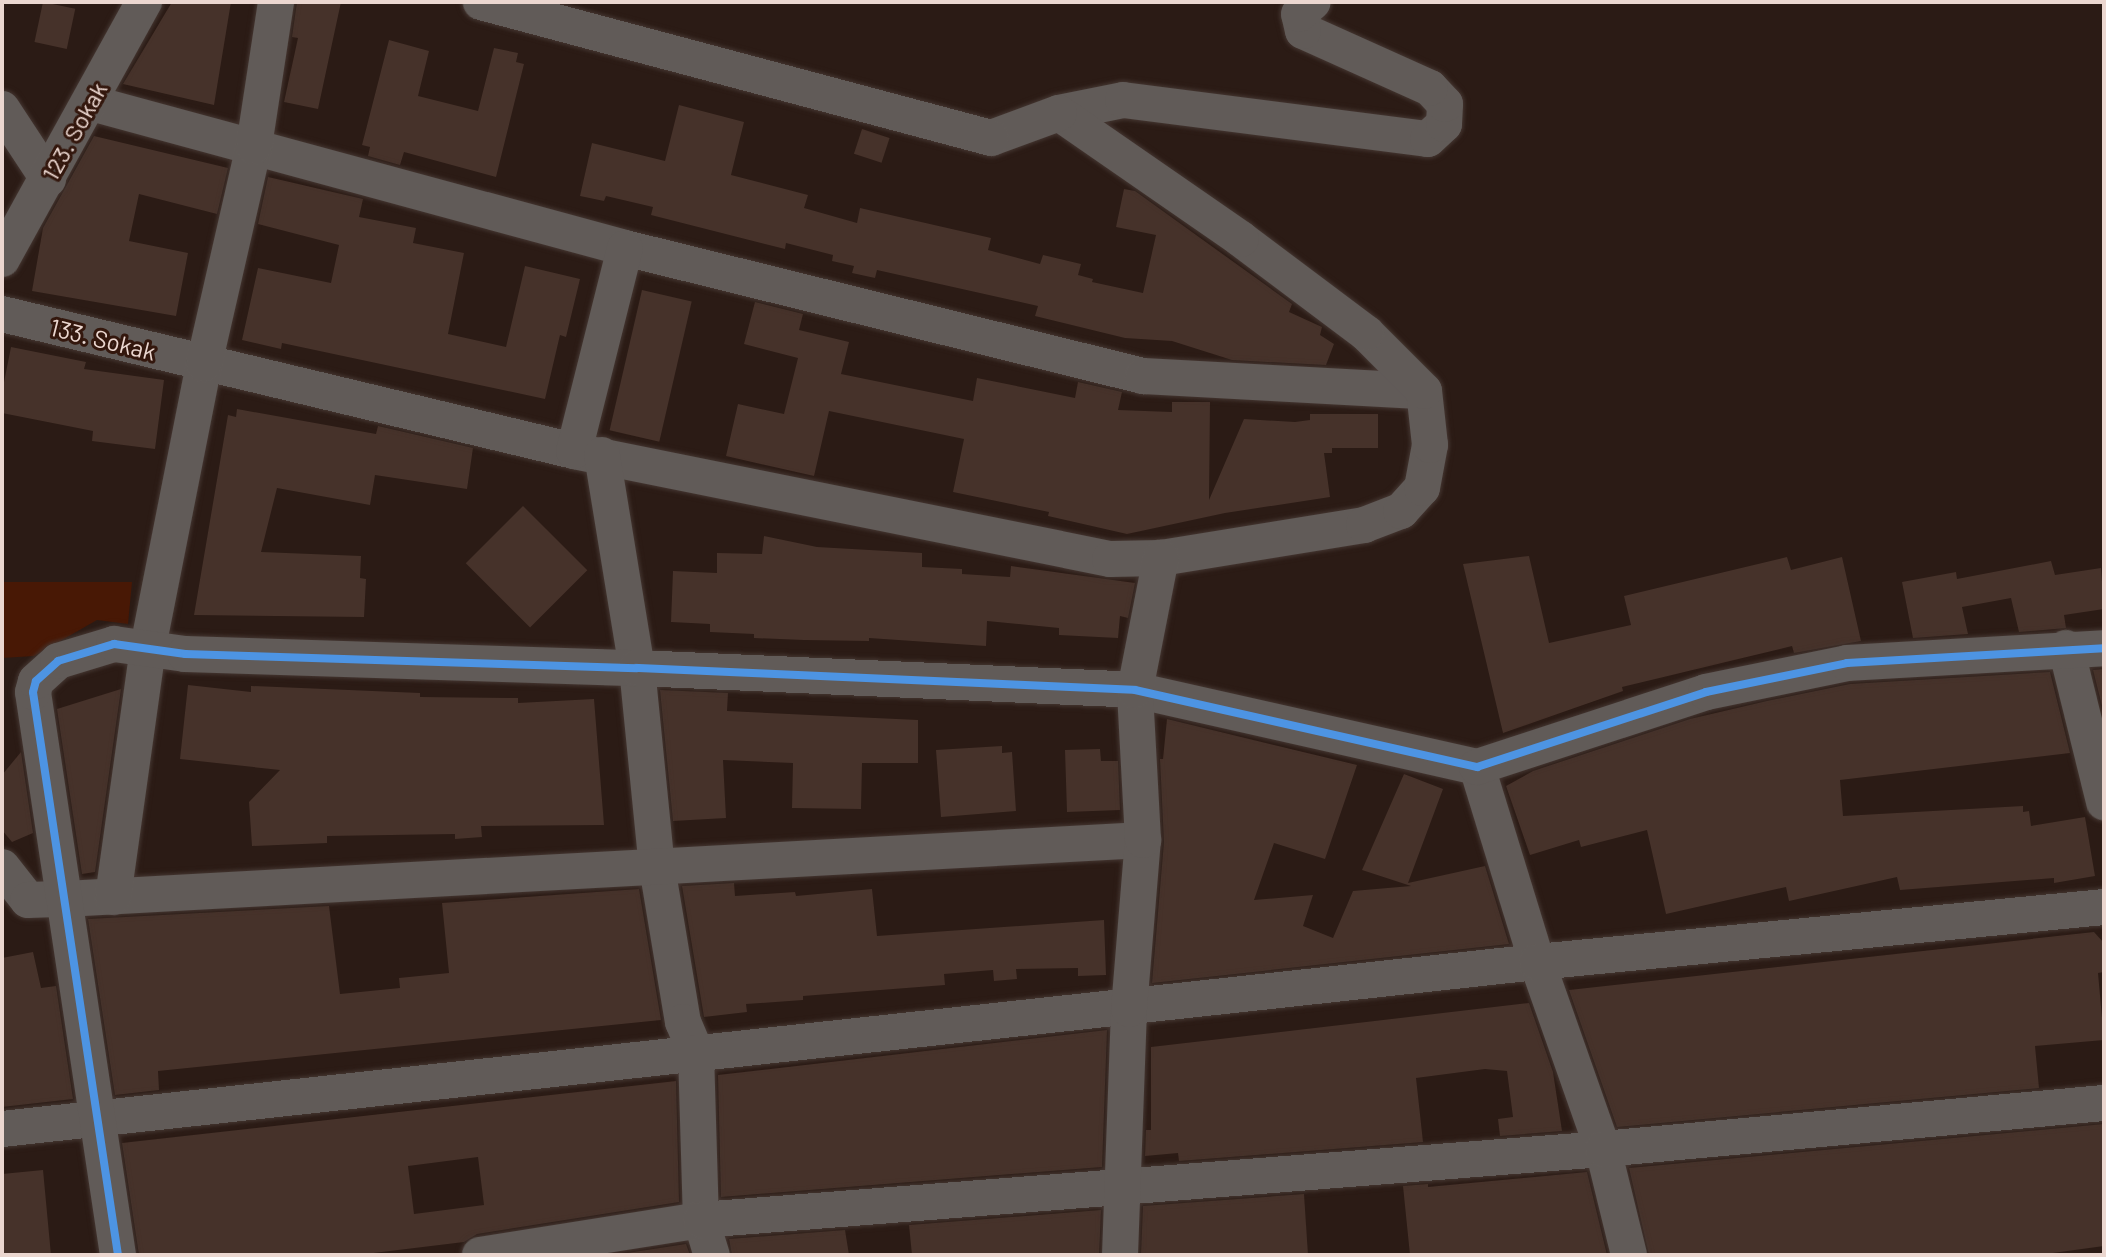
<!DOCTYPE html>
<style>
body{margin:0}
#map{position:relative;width:2106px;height:1257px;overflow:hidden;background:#2b1b15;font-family:Barlow,sans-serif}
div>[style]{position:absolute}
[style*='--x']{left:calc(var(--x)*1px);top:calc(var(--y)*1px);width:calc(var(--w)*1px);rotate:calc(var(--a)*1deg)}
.green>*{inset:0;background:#481805}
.building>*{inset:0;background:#46322a;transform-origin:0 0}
.roads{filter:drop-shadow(0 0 2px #443631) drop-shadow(0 0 2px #443631)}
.street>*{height:36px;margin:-18px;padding:0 18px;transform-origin:18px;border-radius:18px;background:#615b58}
.cycleway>*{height:8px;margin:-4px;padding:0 4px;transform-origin:4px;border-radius:4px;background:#4d94e3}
span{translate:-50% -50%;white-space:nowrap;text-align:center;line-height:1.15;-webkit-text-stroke:6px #33170d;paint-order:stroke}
.street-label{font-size:24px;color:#ebd7d0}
.frame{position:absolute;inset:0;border:4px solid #ebd7d0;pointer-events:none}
</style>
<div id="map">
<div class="green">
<i style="clip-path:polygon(2px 582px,132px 582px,128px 624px,97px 620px,34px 656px,2px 658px)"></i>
</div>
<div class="building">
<i style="left:43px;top:2px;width:33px;height:41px;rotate:12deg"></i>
<i style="clip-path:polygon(172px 2px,231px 2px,214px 105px,123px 84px)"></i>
<i style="clip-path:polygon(297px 2px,341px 2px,318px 109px,284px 102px,298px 38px,292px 37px)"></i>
<i style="clip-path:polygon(389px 40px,429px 51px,418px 96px,478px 111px,494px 48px,518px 53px,516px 62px,524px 64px,496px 177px,404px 152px,400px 165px,368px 156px,370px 147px,362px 145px)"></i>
<i style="clip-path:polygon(679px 105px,744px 122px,731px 175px,808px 195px,804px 208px,857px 223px,860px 208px,991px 238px,988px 250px,1040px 264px,1043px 255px,1081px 264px,1078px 275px,1093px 279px,1092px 282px,1143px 293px,1156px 235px,1116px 227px,1124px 189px,1135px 191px,1292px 304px,1289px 312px,1322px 327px,1320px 335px,1334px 344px,1326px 365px,1232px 360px,1172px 341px,1125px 338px,1035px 316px,1038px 306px,877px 270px,875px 278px,852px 273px,854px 266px,832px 261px,833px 255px,786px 243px,785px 249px,651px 215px,653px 207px,606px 196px,604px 201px,580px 196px,592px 143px,665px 161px)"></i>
<i style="left:862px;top:129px;width:29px;height:26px;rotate:18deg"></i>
<i style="clip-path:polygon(94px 136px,228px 168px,217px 214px,139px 194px,129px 241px,188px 253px,176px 316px,32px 291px,43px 228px)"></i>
<i style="clip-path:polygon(268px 177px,363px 199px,359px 217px,416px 228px,413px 243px,464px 253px,448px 334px,506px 347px,525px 266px,580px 279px,566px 337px,560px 335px,545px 399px,282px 343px,281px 349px,242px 340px,258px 268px,331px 283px,339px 245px,258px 224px)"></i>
<i style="left:642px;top:290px;width:51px;height:144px;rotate:13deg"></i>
<i style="clip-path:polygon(755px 302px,803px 314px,799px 330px,849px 342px,841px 374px,973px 401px,977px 378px,1075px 398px,1078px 382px,1122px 392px,1118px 410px,1172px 412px,1172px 402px,1210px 402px,1209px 500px,1244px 419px,1295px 422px,1310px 420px,1310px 414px,1378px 414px,1378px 448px,1332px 448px,1332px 453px,1324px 453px,1330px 497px,1225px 513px,1127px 534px,1048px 516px,1049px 512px,953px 492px,964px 439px,829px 411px,814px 476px,726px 456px,738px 404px,784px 414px,798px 358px,744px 344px)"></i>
<i style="clip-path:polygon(11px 347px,86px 362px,84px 369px,164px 380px,155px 449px,92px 441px,93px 431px,2px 413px,2px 392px)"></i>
<i style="clip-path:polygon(237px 409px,376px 434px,378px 426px,473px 448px,467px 489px,375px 475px,370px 505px,277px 488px,261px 552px,361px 556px,360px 578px,366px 579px,364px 617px,194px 615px,228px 415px,236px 417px)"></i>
<i style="left:523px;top:506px;width:91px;height:81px;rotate:45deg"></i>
<i style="clip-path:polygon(764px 536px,817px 547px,922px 553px,922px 567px,962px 569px,962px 574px,1010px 577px,1011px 566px,1135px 583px,1128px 618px,1120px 616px,1118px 638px,1059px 635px,1059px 628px,987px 621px,986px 646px,869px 638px,869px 641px,804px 640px,754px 638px,754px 634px,710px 632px,710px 624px,671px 622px,673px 571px,717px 573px,717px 553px,762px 554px)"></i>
<i style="clip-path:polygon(1529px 556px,1549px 643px,1631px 625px,1624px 596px,1787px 557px,1791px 570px,1842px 557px,1861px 641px,1794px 653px,1792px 646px,1622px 687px,1623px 691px,1503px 733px,1463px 564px)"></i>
<i style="clip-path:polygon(2051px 561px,2055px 575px,2101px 568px,2104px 609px,2064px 615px,2066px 628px,2019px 632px,2011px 598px,1962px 607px,1968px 634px,1913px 638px,1902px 582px,1956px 572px,1957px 579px)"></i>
<i style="clip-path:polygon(2104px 669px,2104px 714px,2093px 670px)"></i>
<i style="clip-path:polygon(2050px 672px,2070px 753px,1840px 780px,1843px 816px,2023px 806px,2023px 812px,2029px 811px,2031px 826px,2085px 817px,2095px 876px,2054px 883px,2054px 878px,1900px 890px,1897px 877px,1789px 901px,1786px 887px,1666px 914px,1647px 830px,1581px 847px,1579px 840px,1530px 855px,1506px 786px,1533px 771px,1690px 719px,1767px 701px,1850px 684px)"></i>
<i style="clip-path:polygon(188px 685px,251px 692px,251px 686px,420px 693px,420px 697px,518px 698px,518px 703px,594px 699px,604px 825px,481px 826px,482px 837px,455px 839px,455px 834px,327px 836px,327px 843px,252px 846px,249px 802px,280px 770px,180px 759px)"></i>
<i style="clip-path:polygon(121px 689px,95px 872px,82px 874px,57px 709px)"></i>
<i style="clip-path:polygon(660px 690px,728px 693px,727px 711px,918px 720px,918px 763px,862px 763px,861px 809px,792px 808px,793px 763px,723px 760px,726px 818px,673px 821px)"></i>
<i style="clip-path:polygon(1167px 719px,1357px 765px,1325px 859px,1274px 843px,1254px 900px,1313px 895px,1303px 926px,1333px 938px,1353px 891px,1411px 886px,1362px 870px,1404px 774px,1443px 789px,1408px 883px,1485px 866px,1509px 944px,1152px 983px,1164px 842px,1160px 759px,1163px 759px)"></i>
<i style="clip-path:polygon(1002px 746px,1002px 753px,1012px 752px,1016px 811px,941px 817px,936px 750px)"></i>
<i style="clip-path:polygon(1100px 749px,1101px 761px,1118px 761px,1120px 810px,1067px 812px,1065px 750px)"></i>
<i style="clip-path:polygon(21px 752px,33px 833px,12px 842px,2px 830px,2px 775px)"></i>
<i style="clip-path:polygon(734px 883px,735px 896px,795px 892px,796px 896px,872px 889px,877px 936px,1104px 920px,1106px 975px,1078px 976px,1078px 968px,1016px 969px,1017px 979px,994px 981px,993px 970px,944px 974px,945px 985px,803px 996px,803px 1000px,746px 1004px,747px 1012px,704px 1017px,682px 886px)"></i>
<i style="clip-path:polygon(639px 889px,661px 1020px,158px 1071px,159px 1090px,115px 1095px,88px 919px,329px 906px,340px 994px,400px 988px,399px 978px,449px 973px,442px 903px)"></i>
<i style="clip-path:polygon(2094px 932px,2104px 943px,2104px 972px,2098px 973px,2104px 1040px,2035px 1046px,2039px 1088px,1617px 1127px,1569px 990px)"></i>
<i style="clip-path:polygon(33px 952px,41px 988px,56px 986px,73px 1099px,2px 1107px,2px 958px)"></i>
<i style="clip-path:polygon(1529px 1003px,1553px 1072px,1562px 1131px,1500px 1136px,1498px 1119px,1513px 1117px,1507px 1071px,1485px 1069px,1416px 1078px,1423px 1142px,1179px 1161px,1178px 1153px,1145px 1156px,1146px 1130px,1151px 1130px,1151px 1047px)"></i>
<i style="clip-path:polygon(1107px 1030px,1102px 1167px,721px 1197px,718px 1075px)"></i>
<i style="clip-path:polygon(evenodd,676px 1081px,679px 1202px,477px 1234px,464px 1242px,357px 1255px,139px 1255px,122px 1143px,676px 1081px,478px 1157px,484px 1205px,414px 1214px,408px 1166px,478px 1157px)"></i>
<i style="clip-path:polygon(2104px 1124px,2104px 1246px,2038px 1255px,1649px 1255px,1629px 1168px)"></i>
<i style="clip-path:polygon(43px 1170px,51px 1255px,2px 1255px,2px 1174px)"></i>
<i style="clip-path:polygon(1587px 1172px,1607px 1255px,1410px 1255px,1403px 1186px,1428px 1184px,1428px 1187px)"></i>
<i style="clip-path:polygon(1304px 1194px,1308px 1255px,1141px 1255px,1143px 1206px)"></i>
<i style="clip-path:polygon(1101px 1210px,1099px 1255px,912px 1255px,909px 1225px)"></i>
<i style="clip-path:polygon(845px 1230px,849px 1255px,732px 1255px,729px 1239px)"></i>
<i style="clip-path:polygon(686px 1244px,690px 1255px,614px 1255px)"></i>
</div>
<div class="roads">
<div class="street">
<i style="--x:91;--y:103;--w:553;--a:15.19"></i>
<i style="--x:625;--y:248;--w:534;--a:13.88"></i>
<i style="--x:1143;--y:376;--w:281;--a:3.1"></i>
<i style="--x:2;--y:109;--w:84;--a:56.7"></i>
<i style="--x:1059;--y:113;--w:65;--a:-11.5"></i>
<i style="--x:1123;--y:100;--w:307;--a:7.3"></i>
<i style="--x:1428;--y:139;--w:22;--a:-43"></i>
<i style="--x:1444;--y:124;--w:20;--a:-87"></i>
<i style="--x:1445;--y:104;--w:22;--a:-133"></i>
<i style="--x:1430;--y:88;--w:139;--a:-155.8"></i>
<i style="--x:1303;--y:31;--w:17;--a:-103"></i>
<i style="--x:1299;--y:14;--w:18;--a:-41"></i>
<i style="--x:2;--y:259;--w:294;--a:-61.1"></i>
<i style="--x:2;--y:314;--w:588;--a:13.47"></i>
<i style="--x:574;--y:451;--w:547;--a:11.39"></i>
<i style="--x:1110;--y:559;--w:51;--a:-1.1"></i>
<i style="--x:1161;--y:558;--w:206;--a:-9.2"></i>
<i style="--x:1364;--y:525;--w:40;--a:-21"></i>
<i style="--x:1401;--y:511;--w:31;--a:-48"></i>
<i style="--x:1422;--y:488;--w:44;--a:-79.5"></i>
<i style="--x:1430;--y:445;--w:54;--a:-96.3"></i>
<i style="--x:1424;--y:391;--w:82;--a:-135"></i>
<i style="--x:1366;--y:333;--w:156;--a:-143.1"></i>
<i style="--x:1241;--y:239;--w:221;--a:-145.3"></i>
<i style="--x:1059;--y:113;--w:72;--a:159.8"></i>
<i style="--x:991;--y:138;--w:528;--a:-165.07"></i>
<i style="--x:574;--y:451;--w:209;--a:-75.9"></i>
<i style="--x:602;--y:455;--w:216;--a:80.7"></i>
<i style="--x:637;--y:668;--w:200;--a:84.3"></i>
<i style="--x:657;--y:867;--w:157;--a:80.5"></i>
<i style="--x:683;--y:1022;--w:34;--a:67"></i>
<i style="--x:696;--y:1053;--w:167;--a:88.3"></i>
<i style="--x:701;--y:1220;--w:37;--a:73"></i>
<i style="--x:2066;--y:648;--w:159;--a:76.1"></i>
<i style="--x:1477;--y:767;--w:204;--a:72.9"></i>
<i style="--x:1537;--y:962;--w:198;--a:70.6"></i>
<i style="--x:1603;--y:1149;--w:109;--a:76.2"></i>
<i style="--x:2;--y:867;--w:42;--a:51.8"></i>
<i style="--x:28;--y:900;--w:37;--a:-2"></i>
<i style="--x:65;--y:899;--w:1080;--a:-3.13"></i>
<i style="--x:113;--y:897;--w:252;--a:-82"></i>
<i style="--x:148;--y:647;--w:288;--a:-78.8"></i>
<i style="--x:204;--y:364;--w:224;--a:-77.1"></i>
<i style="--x:254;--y:146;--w:146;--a:-81.3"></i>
<i style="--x:2;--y:1129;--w:1544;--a:-6.21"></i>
<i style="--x:1537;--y:962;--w:570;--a:-5.54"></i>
<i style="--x:118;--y:1255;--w:569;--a:-98.59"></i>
<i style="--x:33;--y:692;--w:11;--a:-75"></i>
<i style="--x:36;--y:681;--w:30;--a:-42"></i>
<i style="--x:58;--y:661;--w:59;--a:-16.9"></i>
<i style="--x:114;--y:644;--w:72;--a:8"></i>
<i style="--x:185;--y:654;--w:452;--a:1.8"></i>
<i style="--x:637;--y:668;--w:498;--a:2.5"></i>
<i style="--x:1135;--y:690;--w:351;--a:12.7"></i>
<i style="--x:1477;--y:767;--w:241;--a:-18.1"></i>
<i style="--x:1706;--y:692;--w:144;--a:-11.6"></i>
<i style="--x:1847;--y:663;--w:257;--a:-3.3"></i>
<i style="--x:480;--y:1255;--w:224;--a:-9"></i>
<i style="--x:701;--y:1220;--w:905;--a:-4.5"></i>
<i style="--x:1603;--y:1149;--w:503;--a:-5.25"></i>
<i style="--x:1120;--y:1255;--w:246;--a:-87.9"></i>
<i style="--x:1129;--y:1009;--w:170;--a:-85.3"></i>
<i style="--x:1143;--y:840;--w:150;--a:-93.1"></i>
<i style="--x:1135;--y:690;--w:135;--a:-78.9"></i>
</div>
</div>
<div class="cycleway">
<i style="--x:118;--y:1255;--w:569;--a:-98.59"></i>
<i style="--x:33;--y:692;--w:11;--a:-75"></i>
<i style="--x:36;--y:681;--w:30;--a:-42"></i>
<i style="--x:58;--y:661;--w:59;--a:-16.9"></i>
<i style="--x:114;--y:644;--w:72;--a:8"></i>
<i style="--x:185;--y:654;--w:452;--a:1.8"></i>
<i style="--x:637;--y:668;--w:498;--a:2.5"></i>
<i style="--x:1135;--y:690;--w:351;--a:12.7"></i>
<i style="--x:1477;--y:767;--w:241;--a:-18.1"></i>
<i style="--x:1706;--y:692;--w:144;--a:-11.6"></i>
<i style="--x:1847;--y:663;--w:257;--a:-3.3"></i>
</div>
<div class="street-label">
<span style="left:74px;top:131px;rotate:-61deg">123. Sokak</span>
<span style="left:103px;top:339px;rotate:14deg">133. Sokak</span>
</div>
<div class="frame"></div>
</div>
